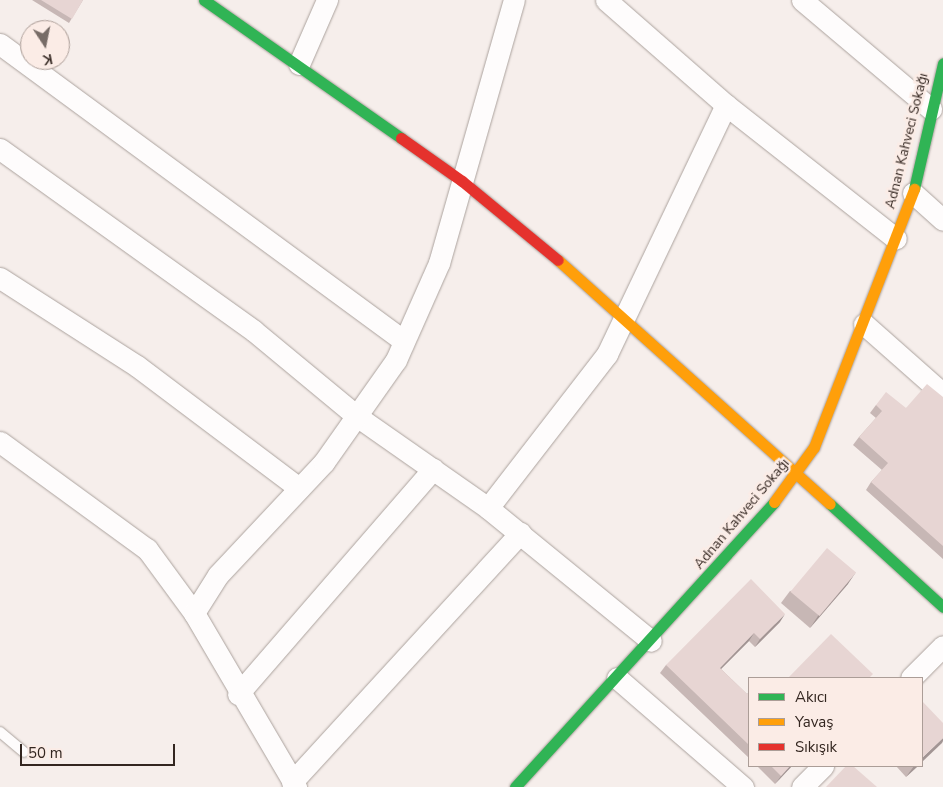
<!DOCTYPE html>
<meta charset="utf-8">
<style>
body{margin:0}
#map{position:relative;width:943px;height:787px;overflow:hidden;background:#f6eeeb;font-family:"Nunito Sans",sans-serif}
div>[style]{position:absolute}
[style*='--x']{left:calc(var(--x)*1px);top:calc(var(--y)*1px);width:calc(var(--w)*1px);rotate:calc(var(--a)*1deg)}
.roads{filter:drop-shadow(0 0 1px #aba29d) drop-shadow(0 0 1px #aba29d)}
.lane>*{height:10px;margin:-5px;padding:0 5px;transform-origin:5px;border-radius:5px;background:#fefcfc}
.street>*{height:21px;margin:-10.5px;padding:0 10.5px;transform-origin:10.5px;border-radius:10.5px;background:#fefcfc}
.fast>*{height:11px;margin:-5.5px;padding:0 5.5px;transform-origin:5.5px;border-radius:5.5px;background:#30b455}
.slow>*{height:11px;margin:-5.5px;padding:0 5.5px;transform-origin:5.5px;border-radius:5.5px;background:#ff9f0a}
.jam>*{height:11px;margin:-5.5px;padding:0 5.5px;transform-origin:5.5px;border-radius:5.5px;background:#e5322d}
.wall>*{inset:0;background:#c7b7b5}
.shaded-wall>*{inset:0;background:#a29594}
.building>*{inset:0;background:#e7d5d3;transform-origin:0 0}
span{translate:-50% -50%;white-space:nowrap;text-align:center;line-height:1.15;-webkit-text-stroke:5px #fbece6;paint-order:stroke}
.street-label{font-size:14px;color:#332620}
.legend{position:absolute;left:748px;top:677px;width:175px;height:90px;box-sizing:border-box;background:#fbece6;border:1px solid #ab9d97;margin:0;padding:6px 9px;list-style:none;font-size:15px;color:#332620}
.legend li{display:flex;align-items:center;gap:10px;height:25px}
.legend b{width:25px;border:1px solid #ab9d97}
.north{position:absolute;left:20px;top:20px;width:50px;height:50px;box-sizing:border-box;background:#fbece6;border:1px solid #ab9d97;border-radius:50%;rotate:169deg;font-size:14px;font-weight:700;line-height:20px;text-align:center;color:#332620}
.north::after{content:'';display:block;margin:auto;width:18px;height:22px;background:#776c67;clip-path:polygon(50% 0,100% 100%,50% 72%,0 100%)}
.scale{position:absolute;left:20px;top:744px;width:155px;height:22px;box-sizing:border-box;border:2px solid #332620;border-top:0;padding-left:6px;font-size:15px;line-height:18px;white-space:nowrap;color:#332620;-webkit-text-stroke:4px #fbece6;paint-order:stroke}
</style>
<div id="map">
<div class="roads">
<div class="lane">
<i style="--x:0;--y:732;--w:31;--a:40"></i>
</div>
<div class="street">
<i style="--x:606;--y:0;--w:159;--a:41.2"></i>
<i style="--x:726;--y:105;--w:216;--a:38.2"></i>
<i style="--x:802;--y:0;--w:169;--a:40.2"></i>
<i style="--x:0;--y:44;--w:501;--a:36.32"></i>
<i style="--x:299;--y:64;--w:70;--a:-66.4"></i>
<i style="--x:0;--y:149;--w:312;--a:35.6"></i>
<i style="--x:254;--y:331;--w:135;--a:39.6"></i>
<i style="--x:358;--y:417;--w:159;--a:35"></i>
<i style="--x:488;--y:508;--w:210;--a:39.2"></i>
<i style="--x:913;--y:193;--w:40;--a:42"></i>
<i style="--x:0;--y:278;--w:163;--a:32.7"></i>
<i style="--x:137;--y:366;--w:203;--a:37"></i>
<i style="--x:864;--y:324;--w:106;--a:41.5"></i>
<i style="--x:0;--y:442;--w:182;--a:36.1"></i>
<i style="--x:147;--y:549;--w:79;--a:53.7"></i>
<i style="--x:194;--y:613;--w:202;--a:59.6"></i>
<i style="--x:488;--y:508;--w:195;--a:-52.3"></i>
<i style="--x:607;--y:354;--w:276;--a:-64.5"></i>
<i style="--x:194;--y:613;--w:45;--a:-57.7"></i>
<i style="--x:218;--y:575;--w:155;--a:-46.8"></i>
<i style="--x:324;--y:462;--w:125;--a:-54.8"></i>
<i style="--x:396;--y:360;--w:106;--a:-66.1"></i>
<i style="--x:439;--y:263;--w:273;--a:-74.1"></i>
<i style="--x:617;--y:678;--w:167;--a:40.9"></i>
<i style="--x:911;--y:678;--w:45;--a:-45"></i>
<i style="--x:238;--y:694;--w:298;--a:-49.1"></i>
<i style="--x:292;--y:782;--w:338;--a:-47.5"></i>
<i style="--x:802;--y:787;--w:30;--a:-45"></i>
</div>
<div class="fast">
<i style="--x:204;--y:0;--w:241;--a:35"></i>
<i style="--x:914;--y:189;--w:129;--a:-77"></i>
<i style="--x:830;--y:504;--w:153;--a:42.3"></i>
<i style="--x:515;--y:787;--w:385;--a:-47.7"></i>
</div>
<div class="slow">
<i style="--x:558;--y:260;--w:365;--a:41.9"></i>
<i style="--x:774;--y:502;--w:68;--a:-54"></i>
<i style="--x:814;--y:447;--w:277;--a:-68.8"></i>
</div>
<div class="jam">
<i style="--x:401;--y:138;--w:75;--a:35.2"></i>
<i style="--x:462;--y:181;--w:124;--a:39.5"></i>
</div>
</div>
<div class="wall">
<i style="clip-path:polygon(32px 0,83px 0,69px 23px)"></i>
<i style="clip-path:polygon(943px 397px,943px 559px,866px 490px,871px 482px,882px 470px,853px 445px,859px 437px,876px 418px,870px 413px,876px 405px,906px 408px)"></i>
<i style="clip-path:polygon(848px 584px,810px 628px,781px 603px,790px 591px)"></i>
<i style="clip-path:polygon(780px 622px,755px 647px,749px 641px,721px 669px,747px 694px,749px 692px,749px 758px,660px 673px,666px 665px)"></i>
<i style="clip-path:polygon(757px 766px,792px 766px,775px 784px)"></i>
<i style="clip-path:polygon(896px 766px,918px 766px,906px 777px)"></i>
</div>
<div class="shaded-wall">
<i style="clip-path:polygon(856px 572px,848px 584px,810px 628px,818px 616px)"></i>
<i style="clip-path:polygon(785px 614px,780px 622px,755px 647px,760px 639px)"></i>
<i style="clip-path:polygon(754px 633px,749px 641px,714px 676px,720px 668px)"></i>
<i style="clip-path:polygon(943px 738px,943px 741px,942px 743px,922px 762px,922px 758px)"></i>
<i style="clip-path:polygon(790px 766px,792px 766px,775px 784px,781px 776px)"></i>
<i style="clip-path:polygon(914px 766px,918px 766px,906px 777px)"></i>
</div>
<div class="building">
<i style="clip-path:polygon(41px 0,83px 0,72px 19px)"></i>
<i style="clip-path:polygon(927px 384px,943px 397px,943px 546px,871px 482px,888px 463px,859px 437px,882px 411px,876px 405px,886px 392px,906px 408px)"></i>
<i style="left:827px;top:548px;width:38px;height:57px;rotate:40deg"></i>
<i style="clip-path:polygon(751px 579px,785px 614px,760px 639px,754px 633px,720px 668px,747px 694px,749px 692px,749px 745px,666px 665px)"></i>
<i style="clip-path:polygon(831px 634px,873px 674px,869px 678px,788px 678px)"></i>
<i style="clip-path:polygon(922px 701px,943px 723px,943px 738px,922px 758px)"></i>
<i style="clip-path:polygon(771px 766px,790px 766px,781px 776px)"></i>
<i style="clip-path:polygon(846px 766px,853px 766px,877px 787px,826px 787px)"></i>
</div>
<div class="street-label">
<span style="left:907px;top:141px;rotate:-76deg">Adnan Kahveci Sokağı</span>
<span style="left:742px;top:514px;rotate:-50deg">Adnan Kahveci Sokağı</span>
</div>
<ul class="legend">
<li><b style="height:6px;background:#30b455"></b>Akıcı</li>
<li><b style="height:6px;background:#ff9f0a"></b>Yavaş</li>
<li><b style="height:6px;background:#e5322d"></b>Sıkışık</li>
</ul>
<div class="north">K</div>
<div class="scale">50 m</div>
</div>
